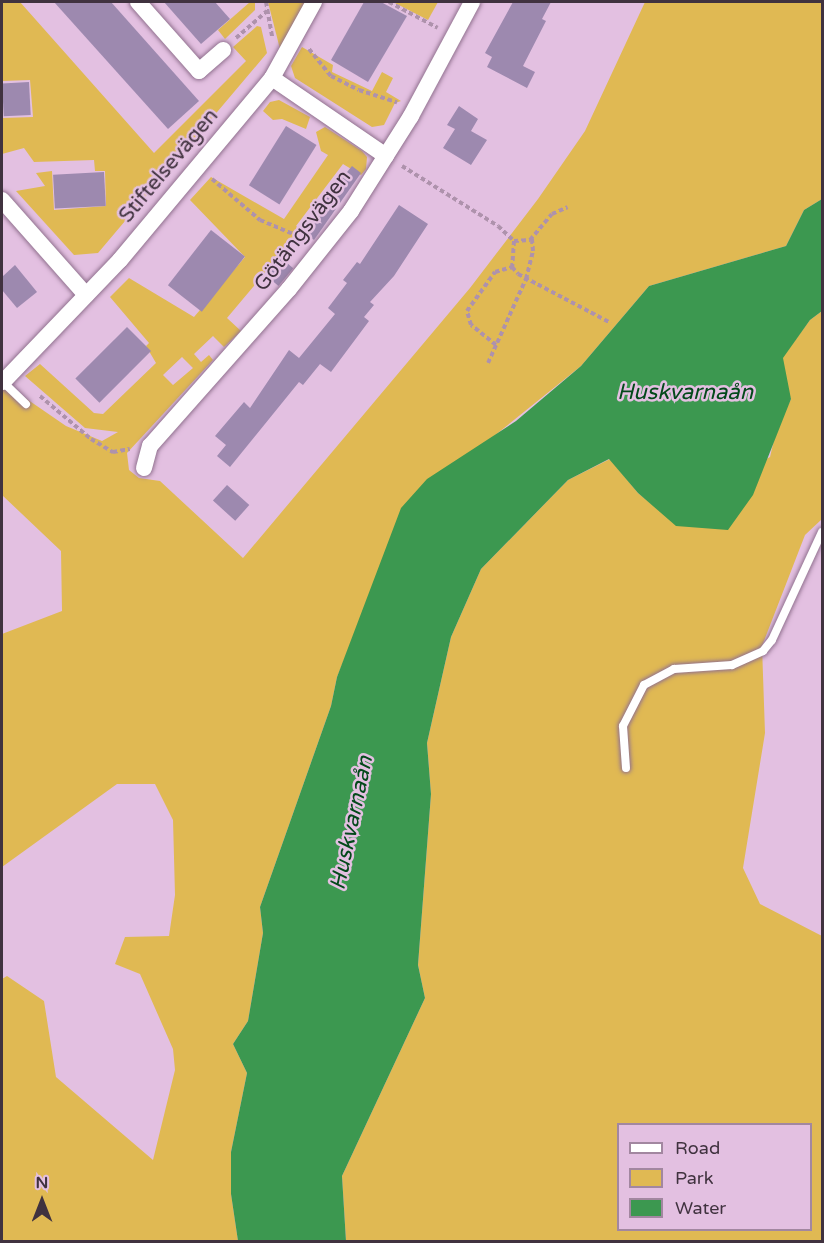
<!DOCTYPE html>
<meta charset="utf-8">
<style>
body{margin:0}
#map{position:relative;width:824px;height:1243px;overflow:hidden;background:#e3c0e1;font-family:"Varela Round",sans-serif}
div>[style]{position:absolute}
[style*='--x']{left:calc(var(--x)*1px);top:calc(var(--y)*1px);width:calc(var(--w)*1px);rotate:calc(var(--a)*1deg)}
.green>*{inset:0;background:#e0b953}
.water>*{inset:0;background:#3c9850}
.building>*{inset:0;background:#9d89af;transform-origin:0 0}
.path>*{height:4px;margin-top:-2px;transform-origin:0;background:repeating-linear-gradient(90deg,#ae92ac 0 4.5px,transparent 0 7.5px)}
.roads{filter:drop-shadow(0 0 2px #91718f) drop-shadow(0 0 2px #91718f)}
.lane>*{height:8px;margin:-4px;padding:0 4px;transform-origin:4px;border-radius:4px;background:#fff}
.street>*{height:16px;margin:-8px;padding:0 8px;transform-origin:8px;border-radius:8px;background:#fff}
span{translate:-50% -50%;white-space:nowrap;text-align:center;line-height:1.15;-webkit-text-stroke:5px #e3c0e1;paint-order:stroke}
.street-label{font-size:21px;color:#40323f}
.water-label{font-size:22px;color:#03491a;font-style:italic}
.frame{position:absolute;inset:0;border:3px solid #40323f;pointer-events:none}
.legend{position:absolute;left:617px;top:1123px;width:195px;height:108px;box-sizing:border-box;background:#e3c0e1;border:2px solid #a287a0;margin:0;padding:8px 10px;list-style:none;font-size:18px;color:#40323f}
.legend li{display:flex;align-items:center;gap:12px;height:30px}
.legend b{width:30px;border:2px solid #a287a0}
.north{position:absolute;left:12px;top:1171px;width:60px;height:60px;-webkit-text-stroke:4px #e3c0e1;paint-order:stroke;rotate:0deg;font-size:16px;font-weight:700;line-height:24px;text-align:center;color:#40323f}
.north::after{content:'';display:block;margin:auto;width:21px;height:27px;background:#40323f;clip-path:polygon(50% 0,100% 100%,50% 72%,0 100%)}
</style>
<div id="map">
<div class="green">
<i style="clip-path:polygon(2px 2px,20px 2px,154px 153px,246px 61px,233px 47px,257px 26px,261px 27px,267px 53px,98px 253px,74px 255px,16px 191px,45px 186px,36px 173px,52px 171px,54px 210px,106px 206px,105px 171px,95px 171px,94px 160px,34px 162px,24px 148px,2px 154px,2px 118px,33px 117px,30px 80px,2px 81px)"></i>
<i style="clip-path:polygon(250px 2px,255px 2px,255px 10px,225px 39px,218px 30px)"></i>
<i style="clip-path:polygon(268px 2px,309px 2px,281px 53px)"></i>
<i style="clip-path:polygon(393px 2px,438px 2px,428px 20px)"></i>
<i style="clip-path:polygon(evenodd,645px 2px,822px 2px,822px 199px,804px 210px,786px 246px,649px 286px,581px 366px,494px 436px,368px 601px,337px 677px,331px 706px,260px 907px,263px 933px,248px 1021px,233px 1044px,247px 1073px,231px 1152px,231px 1194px,238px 1241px,2px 1241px,2px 979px,7px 976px,44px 1001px,56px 1077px,153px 1160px,175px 1070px,173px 1049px,140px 974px,115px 964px,125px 937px,169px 936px,175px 895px,173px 820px,155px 784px,117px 784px,2px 867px,2px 634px,62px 611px,61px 551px,2px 495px,2px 382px,66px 426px,102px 441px,118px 432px,85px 428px,25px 376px,40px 364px,94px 413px,103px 414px,156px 363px,146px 346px,149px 343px,110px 297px,129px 278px,194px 317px,245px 257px,190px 200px,211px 177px,284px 219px,328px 155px,321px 151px,316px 132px,325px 127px,362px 151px,367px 157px,366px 169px,361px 175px,343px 164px,296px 226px,301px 230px,227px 318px,241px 331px,224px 347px,213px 336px,194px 354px,201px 362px,209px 355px,213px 360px,127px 453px,129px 470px,139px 478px,160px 481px,243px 558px,470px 288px,538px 199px,585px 131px,645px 2px,182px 357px,193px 368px,173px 385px,163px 375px,182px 357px)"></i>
<i style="clip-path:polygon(302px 47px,333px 65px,332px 72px,372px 91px,382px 72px,393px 78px,386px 92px,401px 101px,395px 103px,384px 125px,372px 127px,295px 78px,291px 66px)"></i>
<i style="clip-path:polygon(279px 100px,310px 117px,306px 129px,282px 119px,273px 120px,263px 111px,270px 102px)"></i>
<i style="clip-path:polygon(evenodd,822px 311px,822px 519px,805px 535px,762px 646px,765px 733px,743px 868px,760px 904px,822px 936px,822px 1241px,346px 1241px,342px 1176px,425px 998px,418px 965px,431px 794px,427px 743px,451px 637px,481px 569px,568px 480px,610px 459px,638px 493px,666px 516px,770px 457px,777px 427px,791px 399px,776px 366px,810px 320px,822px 311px,618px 1124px,810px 1124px,810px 1230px,618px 1230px,618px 1124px)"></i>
</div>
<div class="water">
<i style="clip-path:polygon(822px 199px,822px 311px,810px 320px,783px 358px,791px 399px,753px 495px,728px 530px,676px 526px,638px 493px,609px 459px,568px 480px,481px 569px,451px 637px,427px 743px,431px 794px,418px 965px,425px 998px,342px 1176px,346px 1241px,238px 1241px,231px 1194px,231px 1152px,247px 1073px,233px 1044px,248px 1021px,263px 933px,260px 907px,331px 706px,337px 677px,401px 508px,427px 479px,516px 421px,581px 366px,649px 286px,786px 246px,804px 210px)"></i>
</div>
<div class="building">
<i style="clip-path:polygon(54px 2px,111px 2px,199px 101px,168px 129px)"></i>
<i style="clip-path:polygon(164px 2px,215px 2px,230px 19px,201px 44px)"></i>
<i style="clip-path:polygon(364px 2px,381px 2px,407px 16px,368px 82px,331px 60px)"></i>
<i style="clip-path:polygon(513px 2px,551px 2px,542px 19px,546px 21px,523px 66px,535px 72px,527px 88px,487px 67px,492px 57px,485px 53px)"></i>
<i style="left:29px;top:82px;width:33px;height:27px;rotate:87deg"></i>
<i style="clip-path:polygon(459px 106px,478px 119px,471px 131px,487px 140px,471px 165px,443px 148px,455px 129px,447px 125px)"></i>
<i style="left:286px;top:126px;width:36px;height:70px;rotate:32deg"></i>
<i style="clip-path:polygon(352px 166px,361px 173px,314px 240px,300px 229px)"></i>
<i style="left:104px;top:172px;width:34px;height:51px;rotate:87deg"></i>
<i style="clip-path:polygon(399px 205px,428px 224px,394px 276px,370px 302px,374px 305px,364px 317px,369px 321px,331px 372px,320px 364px,303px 385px,299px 382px,230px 467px,217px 456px,226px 445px,215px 436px,244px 402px,250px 408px,289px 350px,299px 358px,335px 314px,328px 308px,347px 283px,343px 280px,357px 262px,360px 264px)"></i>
<i style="left:211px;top:230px;width:43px;height:70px;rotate:38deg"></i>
<i style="left:281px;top:258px;width:16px;height:23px;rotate:40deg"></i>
<i style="clip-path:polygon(15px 265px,37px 292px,17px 308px,2px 290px,2px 277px)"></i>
<i style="left:127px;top:327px;width:34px;height:73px;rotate:45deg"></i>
<i style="left:227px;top:485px;width:30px;height:21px;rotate:42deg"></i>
</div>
<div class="path">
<i style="--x:266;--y:2;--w:35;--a:80"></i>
<i style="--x:389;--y:2;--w:55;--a:28"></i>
<i style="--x:236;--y:38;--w:41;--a:-41.1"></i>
<i style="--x:309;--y:49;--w:35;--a:51"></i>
<i style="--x:331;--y:76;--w:31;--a:27"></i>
<i style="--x:359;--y:90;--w:40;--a:18"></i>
<i style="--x:402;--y:166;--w:113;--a:32"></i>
<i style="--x:498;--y:226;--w:22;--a:43"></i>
<i style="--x:514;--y:241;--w:26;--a:94"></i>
<i style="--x:512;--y:267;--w:9;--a:49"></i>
<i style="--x:518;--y:274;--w:105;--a:27.8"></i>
<i style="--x:212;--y:179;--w:63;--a:40.5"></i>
<i style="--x:260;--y:220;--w:49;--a:22.9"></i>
<i style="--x:514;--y:241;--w:16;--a:-4"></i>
<i style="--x:530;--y:240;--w:34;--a:-50"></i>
<i style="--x:552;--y:214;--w:17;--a:-24"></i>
<i style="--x:496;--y:345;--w:32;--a:-141"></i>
<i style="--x:471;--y:325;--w:15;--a:-106"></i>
<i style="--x:467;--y:311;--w:48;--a:-54.3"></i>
<i style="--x:495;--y:272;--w:18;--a:-16"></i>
<i style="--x:488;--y:363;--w:92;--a:-65.7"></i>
<i style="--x:526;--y:279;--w:29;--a:-76"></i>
<i style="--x:533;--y:251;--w:12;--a:-95"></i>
<i style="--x:40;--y:396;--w:67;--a:40.1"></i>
<i style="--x:91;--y:439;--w:26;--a:31"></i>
<i style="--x:113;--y:452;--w:17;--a:-10"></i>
</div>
<div class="roads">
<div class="lane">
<i style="--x:3;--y:382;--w:32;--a:44"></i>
<i style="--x:626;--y:768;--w:42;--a:-94.1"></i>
<i style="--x:623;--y:726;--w:46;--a:-62.9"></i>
<i style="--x:644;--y:685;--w:34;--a:-28"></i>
<i style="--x:674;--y:669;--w:58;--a:-3.9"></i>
<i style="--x:732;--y:665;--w:34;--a:-24"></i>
<i style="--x:763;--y:651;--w:14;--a:-51"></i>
<i style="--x:772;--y:640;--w:119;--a:-65.2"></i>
</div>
<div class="street">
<i style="--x:138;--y:2;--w:92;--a:48.5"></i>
<i style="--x:199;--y:71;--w:32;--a:-41"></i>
<i style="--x:272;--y:78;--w:87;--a:-61.1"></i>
<i style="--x:2;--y:200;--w:127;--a:48.5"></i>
<i style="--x:3;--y:382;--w:169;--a:-46.2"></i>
<i style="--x:120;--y:260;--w:237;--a:-50.1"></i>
<i style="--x:272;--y:78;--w:138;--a:34.4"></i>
<i style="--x:144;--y:468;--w:23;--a:-75"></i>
<i style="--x:150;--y:446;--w:210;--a:-48.5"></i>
<i style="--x:289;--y:289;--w:100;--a:-51.5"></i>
<i style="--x:351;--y:211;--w:112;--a:-57.7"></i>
<i style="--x:411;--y:116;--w:129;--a:-61.8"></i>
</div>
</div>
<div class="street-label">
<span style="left:169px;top:166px;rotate:-50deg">Stiftelsevägen</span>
<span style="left:303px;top:231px;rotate:-53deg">Götängsvägen</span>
</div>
<div class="water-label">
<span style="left:685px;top:393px">Huskvarnaån</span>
<span style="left:352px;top:823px;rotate:-78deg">Huskvarnaån</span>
</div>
<div class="frame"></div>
<ul class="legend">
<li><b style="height:8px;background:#fff"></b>Road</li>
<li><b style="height:16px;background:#e0b953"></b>Park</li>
<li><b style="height:16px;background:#3c9850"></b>Water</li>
</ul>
<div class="north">N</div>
</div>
